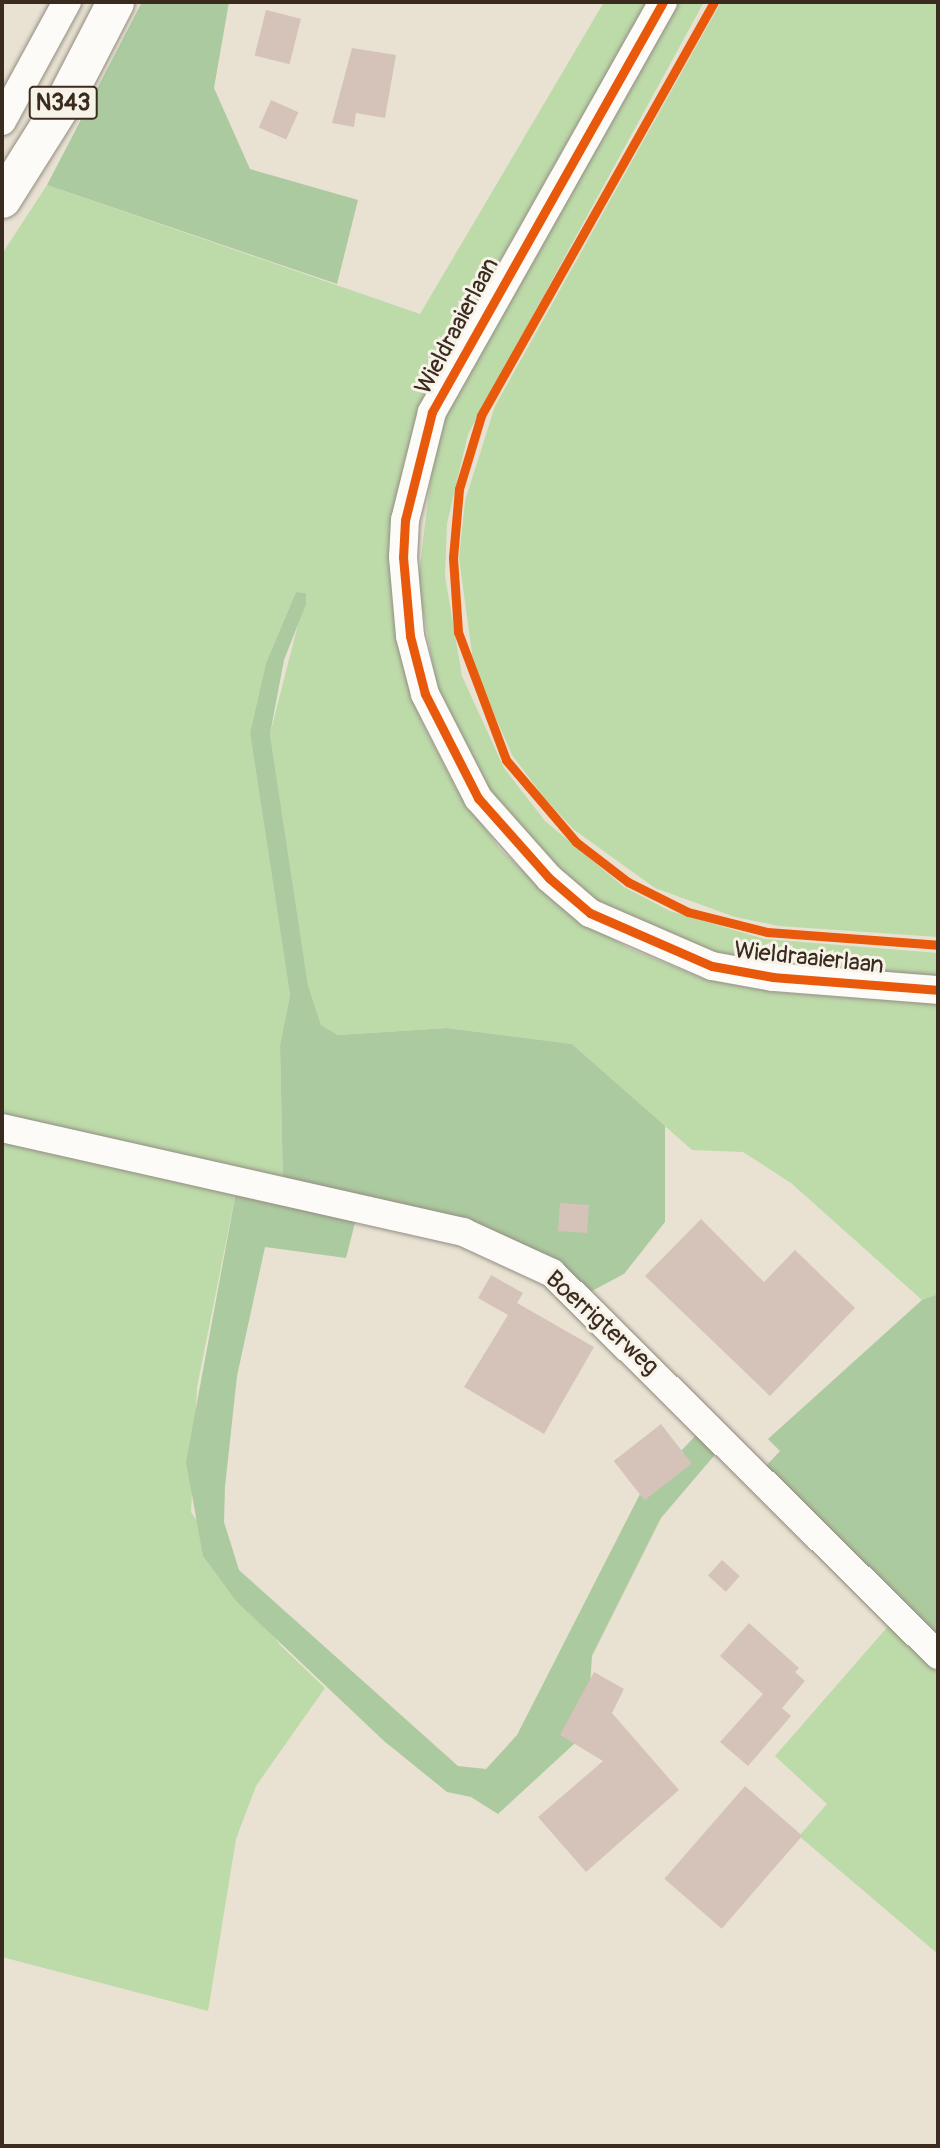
<!DOCTYPE html>
<style>
body{margin:0}
#map{position:relative;width:940px;height:2148px;overflow:hidden;background:#e9e2d3;font-family:Pangolin,sans-serif}
div>[style]{position:absolute}
[style*='--x']{left:calc(var(--x)*1px);top:calc(var(--y)*1px);width:calc(var(--w)*1px);rotate:calc(var(--a)*1deg)}
.green>*{inset:0;background:#bddaa9}
.forest>*{inset:0;background:#acca9f}
.building>*{inset:0;background:#d5c3ba;transform-origin:0 0}
.roads{filter:drop-shadow(0 0 2px #938d83) drop-shadow(0 0 2px #938d83)}
.minor>*{height:28px;margin:-14px;padding:0 14px;transform-origin:14px;border-radius:14px;background:#fcfbf8}
.major>*{height:37px;margin:-18.5px;padding:0 18.5px;transform-origin:18.5px;border-radius:18.5px;background:#fcfbf8}
.cycleway>*{height:9px;margin:-4.5px;padding:0 4.5px;transform-origin:4.5px;border-radius:4.5px;background:#e8590c}
span{translate:-50% -50%;white-space:nowrap;text-align:center;line-height:1.15;-webkit-text-stroke:6px #f7f3e8;paint-order:stroke}
.shield-label span{padding:2px 5px;background:#f7f3e8;border:2px solid;border-radius:5px;-webkit-text-stroke-width:0}
.shield-label{font-size:23px;color:#3b2a1e;font-weight:700}
.street-label{font-size:24px;color:#3b2a1e}
.frame{position:absolute;inset:0;border:4px solid #3b2a1e;pointer-events:none}
</style>
<div id="map">
<div class="green">
<i style="clip-path:polygon(604px 2px,647px 2px,446px 356px,404px 462px,394px 529px,403px 660px,422px 722px,456px 788px,500px 849px,559px 905px,628px 948px,704px 979px,774px 992px,938px 1004px,938px 1294px,922px 1300px,791px 1183px,743px 1152px,692px 1150px,572px 1044px,447px 1028px,338px 1035px,321px 1025px,308px 985px,270px 734px,306px 593px,296px 592px,266px 663px,250px 733px,290px 995px,280px 1045px,283px 1187px,2px 1123px,2px 254px,47px 185px,420px 314px)"></i>
<i style="clip-path:polygon(677px 2px,704px 2px,468px 434px,447px 524px,445px 576px,462px 676px,504px 768px,545px 821px,624px 887px,670px 911px,765px 939px,938px 953px,938px 979px,746px 963px,685px 946px,596px 900px,555px 868px,481px 781px,437px 688px,418px 583px,434px 450px,448px 409px)"></i>
<i style="clip-path:polygon(721px 2px,938px 2px,938px 937px,779px 926px,735px 917px,655px 888px,573px 829px,542px 795px,512px 755px,474px 668px,459px 558px,465px 501px,495px 406px)"></i>
<i style="clip-path:polygon(2px 1137px,236px 1192px,197px 1387px,191px 1512px,280px 1645px,325px 1688px,256px 1786px,236px 1839px,208px 2011px,2px 1957px)"></i>
<i style="clip-path:polygon(890px 1624px,938px 1673px,938px 1954px,799px 1836px,827px 1804px,775px 1756px)"></i>
</div>
<div class="forest">
<i style="clip-path:polygon(142px 2px,229px 2px,214px 88px,250px 169px,358px 200px,337px 284px,47px 185px)"></i>
<i style="clip-path:polygon(296px 592px,306px 593px,306px 604px,284px 660px,270px 734px,308px 985px,321px 1025px,338px 1035px,447px 1028px,572px 1044px,665px 1126px,665px 1222px,624px 1274px,588px 1293px,563px 1273px,283px 1187px,280px 1045px,290px 995px,250px 733px,266px 663px)"></i>
<i style="clip-path:polygon(236px 1192px,357px 1215px,346px 1258px,265px 1247px,237px 1376px,225px 1487px,224px 1522px,239px 1570px,458px 1766px,486px 1769px,517px 1735px,640px 1494px,700px 1431px,719px 1450px,661px 1518px,592px 1656px,587px 1732px,498px 1814px,471px 1797px,447px 1792px,384px 1741px,237px 1602px,203px 1556px,186px 1462px)"></i>
<i style="clip-path:polygon(938px 1294px,938px 1646px,763px 1469px,780px 1451px,768px 1439px,922px 1300px)"></i>
</div>
<div class="building">
<i style="left:266px;top:10px;width:36px;height:47px;rotate:14deg"></i>
<i style="clip-path:polygon(352px 48px,396px 55px,385px 118px,356px 113px,354px 127px,332px 123px)"></i>
<i style="left:271px;top:100px;width:30px;height:30px;rotate:24deg"></i>
<i style="left:560px;top:1203px;width:29px;height:28px;rotate:4deg"></i>
<i style="clip-path:polygon(701px 1219px,764px 1282px,795px 1250px,855px 1308px,770px 1396px,645px 1276px)"></i>
<i style="clip-path:polygon(491px 1275px,523px 1293px,517px 1303px,594px 1347px,544px 1434px,464px 1387px,508px 1315px,478px 1298px)"></i>
<i style="left:661px;top:1424px;width:50px;height:60px;rotate:52deg"></i>
<i style="left:722px;top:1560px;width:24px;height:21px;rotate:42deg"></i>
<i style="clip-path:polygon(749px 1623px,799px 1668px,795px 1672px,805px 1681px,782px 1708px,791px 1716px,748px 1766px,720px 1742px,763px 1694px,720px 1656px)"></i>
<i style="clip-path:polygon(594px 1672px,624px 1689px,612px 1713px,679px 1790px,586px 1872px,538px 1817px,603px 1761px,560px 1735px)"></i>
<i style="left:745px;top:1786px;width:76px;height:123px;rotate:41deg"></i>
</div>
<div class="roads">
<div class="minor">
<i style="--x:663;--y:2;--w:471;--a:119.4"></i>
<i style="--x:432;--y:412;--w:111;--a:104"></i>
<i style="--x:405;--y:520;--w:37;--a:93"></i>
<i style="--x:403;--y:557;--w:79;--a:84.9"></i>
<i style="--x:410;--y:636;--w:60;--a:75.5"></i>
<i style="--x:425;--y:694;--w:117;--a:63"></i>
<i style="--x:478;--y:798;--w:107;--a:48.4"></i>
<i style="--x:549;--y:878;--w:54;--a:40.5"></i>
<i style="--x:590;--y:913;--w:133;--a:23.5"></i>
<i style="--x:712;--y:966;--w:62;--a:10.2"></i>
<i style="--x:773;--y:977;--w:166;--a:4.5"></i>
<i style="--x:2;--y:121;--w:136;--a:-61.4"></i>
<i style="--x:2;--y:1128;--w:473;--a:12.7"></i>
<i style="--x:463;--y:1232;--w:98;--a:24.7"></i>
<i style="--x:552;--y:1273;--w:543;--a:44.7"></i>
</div>
<div class="major">
<i style="--x:2;--y:199;--w:118;--a:-57.8"></i>
<i style="--x:65;--y:99;--w:109;--a:-62.7"></i>
</div>
</div>
<div class="cycleway">
<i style="--x:663;--y:2;--w:471;--a:119.4"></i>
<i style="--x:432;--y:412;--w:111;--a:104"></i>
<i style="--x:405;--y:520;--w:37;--a:93"></i>
<i style="--x:403;--y:557;--w:79;--a:84.9"></i>
<i style="--x:410;--y:636;--w:60;--a:75.5"></i>
<i style="--x:425;--y:694;--w:117;--a:63"></i>
<i style="--x:478;--y:798;--w:107;--a:48.4"></i>
<i style="--x:549;--y:878;--w:54;--a:40.5"></i>
<i style="--x:590;--y:913;--w:133;--a:23.5"></i>
<i style="--x:712;--y:966;--w:62;--a:10.2"></i>
<i style="--x:773;--y:977;--w:166;--a:4.5"></i>
<i style="--x:714;--y:2;--w:475;--a:119.4"></i>
<i style="--x:481;--y:416;--w:76;--a:106.8"></i>
<i style="--x:459;--y:489;--w:69;--a:95"></i>
<i style="--x:453;--y:558;--w:74;--a:86.1"></i>
<i style="--x:458;--y:632;--w:137;--a:69.4"></i>
<i style="--x:506;--y:760;--w:108;--a:49.5"></i>
<i style="--x:576;--y:842;--w:66;--a:37.6"></i>
<i style="--x:628;--y:882;--w:67;--a:26.6"></i>
<i style="--x:688;--y:912;--w:81;--a:14.2"></i>
<i style="--x:767;--y:932;--w:171;--a:4.3"></i>
</div>
<div class="shield-label">
<span style="left:63px;top:103px">N343</span>
</div>
<div class="street-label">
<span style="left:457px;top:326px;rotate:-62deg">Wieldraaierlaan</span>
<span style="left:809px;top:958px;rotate:6deg">Wieldraaierlaan</span>
<span style="left:602px;top:1323px;rotate:42deg">Boerrigterweg</span>
</div>
<div class="frame"></div>
</div>
